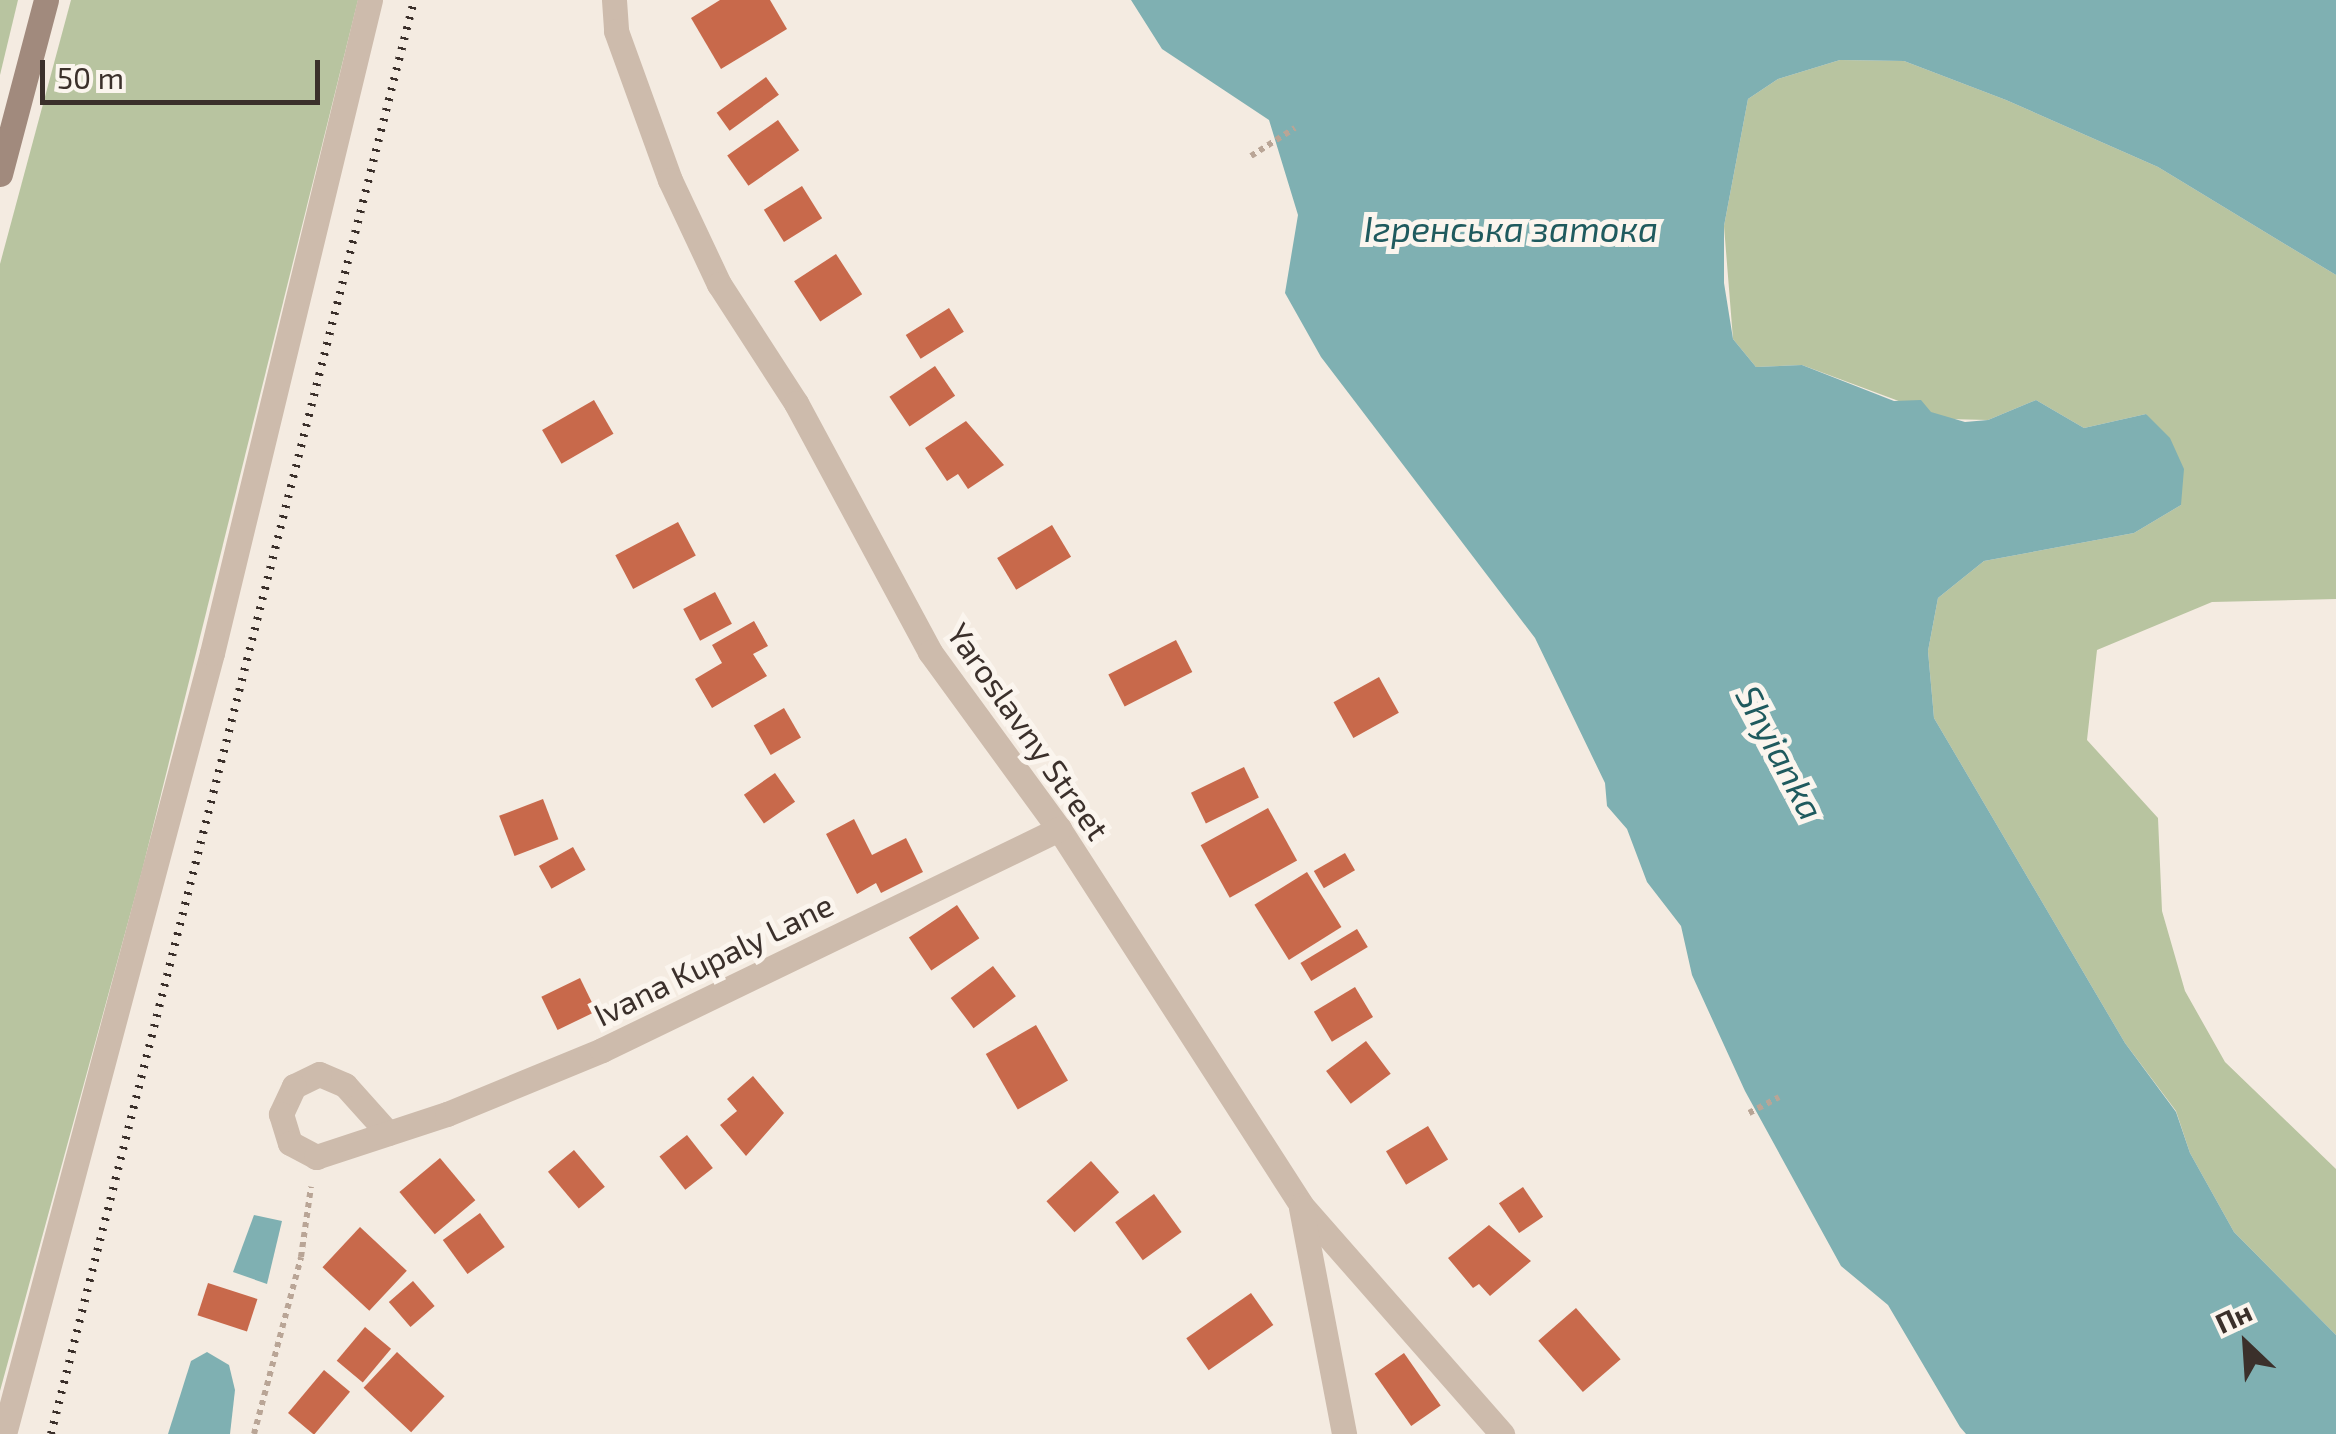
<!DOCTYPE html>
<meta charset="utf-8">
<style>
body{margin:0}
#map{position:relative;width:2336px;height:1434px;overflow:hidden;background:#f4ebe1;font-family:"Exo 2",sans-serif}
div>[style]{position:absolute}
[style*='--x']{left:calc(var(--x)*1px);top:calc(var(--y)*1px);width:calc(var(--w)*1px);rotate:calc(var(--a)*1deg)}
.green>*{inset:0;background:#b8c4a0}
.water>*{inset:0;background:#7fb0b2}
.building>*{inset:0;background:#c8694b;transform-origin:0 0}
.path>*{height:6px;margin-top:-3px;transform-origin:0;background:repeating-linear-gradient(90deg,#b9a596 0 5px,transparent 0 10px)}
.minor>*{height:25px;margin:-12.5px;padding:0 12.5px;transform-origin:12.5px;border-radius:12.5px;background:#cdbbac}
.secondary>*{height:25px;margin:-12.5px;padding:0 12.5px;transform-origin:12.5px;border-radius:12.5px;background:#a18a7d}
.rail>*{height:8px;margin-top:-4px;transform-origin:0;background:repeating-linear-gradient(90deg,#3b302b 0 2.5px,transparent 0 10.5px)}
span{translate:-50% -50%;white-space:nowrap;text-align:center;line-height:1.15;-webkit-text-stroke:10px #fbf5ee;paint-order:stroke}
.street-label{font-size:32px;color:#3b302b}
.water-label{font-size:35px;color:#1f5a5e;font-style:italic}
.north{position:absolute;left:2196px;top:1294px;width:100px;height:100px;-webkit-text-stroke:8px #fbf5ee;paint-order:stroke;rotate:335deg;font-size:28px;font-weight:700;line-height:40px;text-align:center;color:#3b302b}
.north::after{content:'';display:block;margin:auto;width:35px;height:45px;background:#3b302b;clip-path:polygon(50% 0,100% 100%,50% 72%,0 100%)}
.scale{position:absolute;left:40px;top:60px;width:280px;height:45px;box-sizing:border-box;border:5px solid #3b302b;border-top:0;padding-left:12px;font-size:30px;line-height:35px;white-space:nowrap;color:#3b302b;-webkit-text-stroke:8px #fbf5ee;paint-order:stroke}
</style>
<div id="map">
<div class="green">
<i style="clip-path:polygon(0 0,18px 0,0 75px)"></i>
<i style="clip-path:polygon(71px 0,358px 0,142px 871px,0 1391px,0 264px)"></i>
<i style="clip-path:polygon(1840px 60px,1904px 61px,2006px 100px,2158px 167px,2336px 275px,2336px 599px,2212px 602px,2097px 650px,2087px 740px,2158px 818px,2162px 911px,2185px 991px,2225px 1062px,2336px 1169px,2336px 1335px,2234px 1232px,2190px 1153px,2176px 1111px,2125px 1043px,1934px 718px,1928px 651px,1938px 598px,1984px 561px,2134px 533px,2181px 505px,2146px 414px,2084px 428px,2036px 400px,1988px 420px,1947px 419px,1802px 365px,1756px 367px,1733px 339px,1724px 226px,1748px 99px,1778px 79px)"></i>
</div>
<div class="water">
<i style="clip-path:polygon(1131px 0,2336px 0,2336px 275px,2158px 167px,2006px 100px,1904px 61px,1840px 60px,1778px 79px,1748px 99px,1724px 226px,1724px 283px,1733px 339px,1756px 367px,1802px 365px,1894px 401px,1921px 400px,1931px 412px,1965px 422px,1988px 420px,2036px 400px,2084px 428px,2146px 414px,2170px 438px,2184px 469px,2181px 505px,2134px 533px,1984px 561px,1938px 598px,1928px 651px,1934px 718px,2125px 1043px,2176px 1112px,2190px 1153px,2234px 1232px,2336px 1335px,2336px 1434px,1966px 1434px,1960px 1427px,1888px 1305px,1841px 1266px,1745px 1091px,1692px 975px,1681px 926px,1647px 882px,1627px 829px,1607px 806px,1605px 783px,1535px 638px,1321px 357px,1285px 293px,1298px 215px,1269px 120px,1162px 49px)"></i>
<i style="clip-path:polygon(254px 1215px,282px 1221px,267px 1284px,233px 1272px)"></i>
<i style="clip-path:polygon(207px 1352px,229px 1365px,235px 1390px,230px 1434px,168px 1434px,191px 1361px)"></i>
</div>
<div class="building">
<i style="clip-path:polygon(720px 0,770px 0,787px 29px,721px 69px,691px 18px)"></i>
<i style="left:766px;top:77px;width:22px;height:61px;rotate:54deg"></i>
<i style="left:778px;top:120px;width:37px;height:62px;rotate:55deg"></i>
<i style="left:802px;top:186px;width:38px;height:45px;rotate:58deg"></i>
<i style="left:836px;top:254px;width:48px;height:50px;rotate:57deg"></i>
<i style="left:949px;top:308px;width:28px;height:51px;rotate:58deg"></i>
<i style="left:935px;top:366px;width:36px;height:55px;rotate:56deg"></i>
<i style="left:594px;top:400px;width:39px;height:60px;rotate:60deg"></i>
<i style="clip-path:polygon(966px 421px,1004px 465px,968px 489px,958px 474px,947px 481px,925px 448px)"></i>
<i style="left:678px;top:522px;width:38px;height:71px;rotate:62deg"></i>
<i style="left:1052px;top:525px;width:37px;height:64px;rotate:59deg"></i>
<i style="left:715px;top:592px;width:36px;height:36px;rotate:62deg"></i>
<i style="clip-path:polygon(754px 621px,768px 646px,753px 654px,767px 676px,712px 708px,695px 679px,722px 663px,712px 645px)"></i>
<i style="left:1176px;top:640px;width:36px;height:76px;rotate:63deg"></i>
<i style="left:1379px;top:677px;width:41px;height:52px;rotate:61deg"></i>
<i style="left:784px;top:708px;width:34px;height:35px;rotate:60deg"></i>
<i style="left:1244px;top:767px;width:34px;height:59px;rotate:64deg"></i>
<i style="left:775px;top:773px;width:35px;height:38px;rotate:55deg"></i>
<i style="left:543px;top:799px;width:43px;height:47px;rotate:69deg"></i>
<i style="left:1268px;top:808px;width:60px;height:77px;rotate:61deg"></i>
<i style="clip-path:polygon(854px 819px,872px 855px,906px 838px,923px 872px,881px 893px,876px 883px,857px 894px,826px 834px)"></i>
<i style="left:573px;top:847px;width:26px;height:39px;rotate:61deg"></i>
<i style="left:1345px;top:853px;width:20px;height:36px;rotate:60deg"></i>
<i style="left:1307px;top:872px;width:65px;height:62px;rotate:58deg"></i>
<i style="left:957px;top:905px;width:40px;height:58px;rotate:56deg"></i>
<i style="left:1357px;top:929px;width:21px;height:66px;rotate:59deg"></i>
<i style="left:993px;top:966px;width:38px;height:53px;rotate:53deg"></i>
<i style="left:580px;top:978px;width:37px;height:43px;rotate:64deg"></i>
<i style="left:1355px;top:987px;width:35px;height:48px;rotate:59deg"></i>
<i style="left:1036px;top:1025px;width:64px;height:58px;rotate:60deg"></i>
<i style="left:1366px;top:1041px;width:41px;height:50px;rotate:53deg"></i>
<i style="clip-path:polygon(753px 1076px,784px 1113px,746px 1156px,720px 1125px,737px 1111px,727px 1099px)"></i>
<i style="left:1428px;top:1126px;width:39px;height:49px;rotate:59deg"></i>
<i style="left:687px;top:1135px;width:42px;height:35px;rotate:52deg"></i>
<i style="left:574px;top:1150px;width:48px;height:34px;rotate:50deg"></i>
<i style="left:440px;top:1158px;width:55px;height:53px;rotate:50deg"></i>
<i style="left:1091px;top:1161px;width:42px;height:60px;rotate:48deg"></i>
<i style="left:1523px;top:1187px;width:36px;height:29px;rotate:56deg"></i>
<i style="left:1154px;top:1194px;width:47px;height:48px;rotate:54deg"></i>
<i style="left:480px;top:1213px;width:42px;height:46px;rotate:54deg"></i>
<i style="clip-path:polygon(1489px 1225px,1531px 1261px,1490px 1296px,1479px 1284px,1473px 1288px,1448px 1258px)"></i>
<i style="left:360px;top:1227px;width:64px;height:55px;rotate:43deg"></i>
<i style="left:413px;top:1281px;width:33px;height:32px;rotate:49deg"></i>
<i style="left:208px;top:1283px;width:52px;height:34px;rotate:18deg"></i>
<i style="left:1251px;top:1293px;width:39px;height:79px;rotate:55deg"></i>
<i style="left:1576px;top:1308px;width:68px;height:50px;rotate:49deg"></i>
<i style="left:365px;top:1327px;width:34px;height:44px;rotate:40deg"></i>
<i style="left:397px;top:1352px;width:65px;height:49px;rotate:43deg"></i>
<i style="left:1404px;top:1353px;width:64px;height:36px;rotate:55deg"></i>
<i style="left:324px;top:1370px;width:34px;height:56px;rotate:40deg"></i>
</div>
<div class="path">
<i style="--x:1251;--y:156;--w:52;--a:-32.5"></i>
<i style="--x:1749;--y:1113;--w:34;--a:-28"></i>
<i style="--x:254;--y:1434;--w:183;--a:-75.1"></i>
<i style="--x:301;--y:1257;--w:71;--a:-81.9"></i>
</div>
<div class="minor">
<i style="--x:614;--y:0;--w:31;--a:86"></i>
<i style="--x:616;--y:31;--w:158;--a:70.1"></i>
<i style="--x:670;--y:180;--w:115;--a:64.8"></i>
<i style="--x:719;--y:284;--w:142;--a:57.1"></i>
<i style="--x:796;--y:403;--w:283;--a:61.7"></i>
<i style="--x:930;--y:652;--w:219;--a:53.9"></i>
<i style="--x:1059;--y:829;--w:447;--a:57.2"></i>
<i style="--x:1301;--y:1205;--w:305;--a:48.7"></i>
<i style="--x:388;--y:1133;--w:64;--a:-131.9"></i>
<i style="--x:345;--y:1085;--w:28;--a:-157"></i>
<i style="--x:319;--y:1074;--w:28;--a:154"></i>
<i style="--x:294;--y:1086;--w:31;--a:115"></i>
<i style="--x:281;--y:1114;--w:30;--a:73"></i>
<i style="--x:290;--y:1143;--w:30;--a:28"></i>
<i style="--x:316;--y:1157;--w:138;--a:-18.2"></i>
<i style="--x:447;--y:1114;--w:168;--a:-22.4"></i>
<i style="--x:602;--y:1050;--w:508;--a:-25.81"></i>
<i style="--x:1301;--y:1208;--w:230;--a:79.2"></i>
<i style="--x:4;--y:1434;--w:808;--a:-75.09"></i>
<i style="--x:212;--y:653;--w:672;--a:-76.4"></i>
</div>
<div class="secondary">
<i style="--x:0;--y:174;--w:180;--a:-75.2"></i>
</div>
<div class="rail">
<i style="--x:51;--y:1434;--w:1479;--a:-75.79"></i>
</div>
<div class="street-label">
<span style="left:1029px;top:731px;rotate:55deg">Yaroslavny Street</span>
<span style="left:713px;top:959px;rotate:-26deg">Ivana Kupaly Lane</span>
</div>
<div class="water-label">
<span style="left:1511px;top:228px">Ігренська затока</span>
<span style="left:1781px;top:752px;rotate:62deg">Shyianka</span>
</div>
<div class="north">Пн</div>
<div class="scale">50 m</div>
</div>
